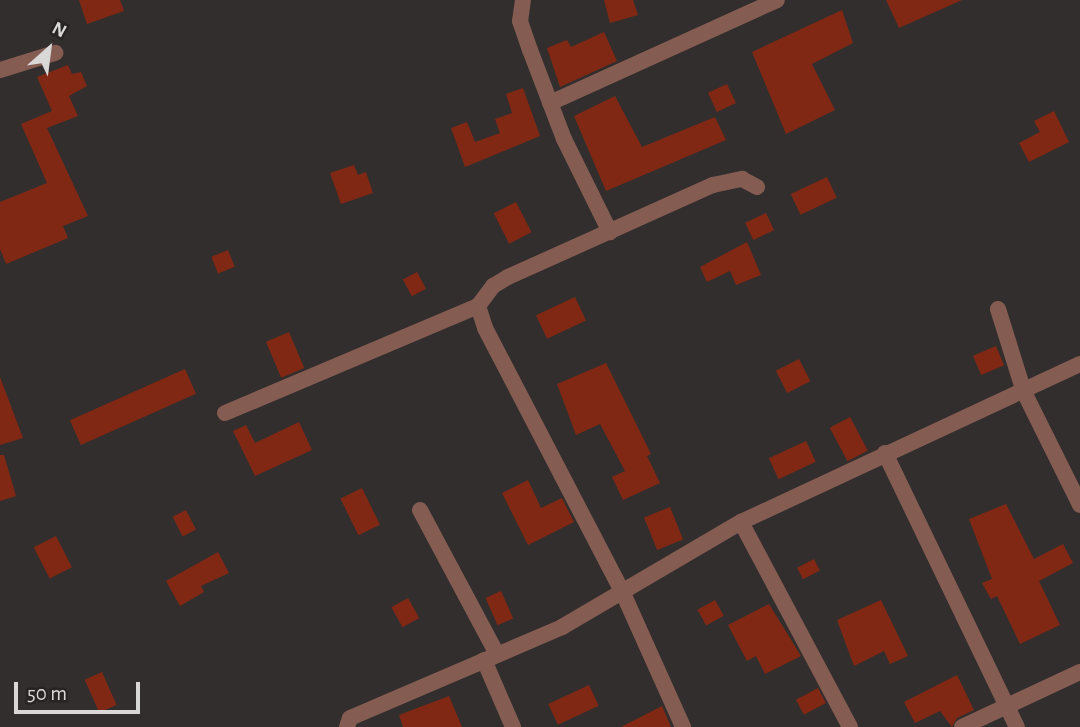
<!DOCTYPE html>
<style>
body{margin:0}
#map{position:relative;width:1080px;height:727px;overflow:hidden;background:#322e2d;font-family:"Alegreya Sans",sans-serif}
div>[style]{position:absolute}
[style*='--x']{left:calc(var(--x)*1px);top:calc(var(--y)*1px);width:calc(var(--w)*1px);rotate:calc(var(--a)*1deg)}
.building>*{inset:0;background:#812814;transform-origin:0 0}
.minor>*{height:16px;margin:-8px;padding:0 8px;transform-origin:8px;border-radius:8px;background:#855c52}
span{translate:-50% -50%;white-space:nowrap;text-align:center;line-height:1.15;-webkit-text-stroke:5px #282424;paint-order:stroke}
.north{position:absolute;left:14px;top:14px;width:70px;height:70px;-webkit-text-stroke:5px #282424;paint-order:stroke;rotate:28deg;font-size:19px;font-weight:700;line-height:28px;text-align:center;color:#dad8d7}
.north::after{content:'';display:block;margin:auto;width:24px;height:32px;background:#dad8d7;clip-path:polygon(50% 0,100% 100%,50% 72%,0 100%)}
.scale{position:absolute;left:14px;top:682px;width:126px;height:32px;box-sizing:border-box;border:4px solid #dad8d7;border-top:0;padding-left:9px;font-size:21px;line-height:24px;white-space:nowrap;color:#dad8d7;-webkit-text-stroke:5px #282424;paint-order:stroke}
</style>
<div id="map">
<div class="building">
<i style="clip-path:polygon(79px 0,120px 0,124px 11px,87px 24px)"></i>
<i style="clip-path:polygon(604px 0,633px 0,638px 15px,610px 23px)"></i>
<i style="clip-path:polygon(886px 0,962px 0,899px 28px)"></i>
<i style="clip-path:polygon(842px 10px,853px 43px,812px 64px,835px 110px,786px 134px,752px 52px)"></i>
<i style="clip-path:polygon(604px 32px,617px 61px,560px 87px,547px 48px,567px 40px,571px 47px)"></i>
<i style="clip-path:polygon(68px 65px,72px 74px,81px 72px,87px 86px,69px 96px,78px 116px,47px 128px,88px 216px,63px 226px,68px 238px,6px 264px,0 249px,0 202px,47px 183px,21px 124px,52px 111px,37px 77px)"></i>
<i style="left:727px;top:84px;width:21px;height:21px;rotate:65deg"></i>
<i style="clip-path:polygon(523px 88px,540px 136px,465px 167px,451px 128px,467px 122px,475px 142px,500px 133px,495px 119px,512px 113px,506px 94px)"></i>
<i style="clip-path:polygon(615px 96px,642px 147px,715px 117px,726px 140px,606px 191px,574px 116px)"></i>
<i style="clip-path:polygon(1054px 111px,1069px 142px,1029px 162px,1019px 143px,1040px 132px,1034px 121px)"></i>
<i style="clip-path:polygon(354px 165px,358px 175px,366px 172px,373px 193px,341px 204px,330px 173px)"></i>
<i style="left:827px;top:177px;width:23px;height:40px;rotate:65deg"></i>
<i style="left:516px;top:202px;width:34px;height:25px;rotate:63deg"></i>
<i style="left:766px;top:213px;width:19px;height:23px;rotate:65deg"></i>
<i style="clip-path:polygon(747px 242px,761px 275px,736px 285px,730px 271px,707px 282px,700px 267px)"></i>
<i style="left:228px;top:250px;width:18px;height:18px;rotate:68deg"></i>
<i style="left:417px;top:272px;width:19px;height:16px;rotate:62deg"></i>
<i style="left:575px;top:297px;width:26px;height:43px;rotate:65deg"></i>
<i style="left:289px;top:332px;width:39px;height:25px;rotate:67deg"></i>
<i style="left:996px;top:346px;width:21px;height:25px;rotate:67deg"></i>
<i style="left:799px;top:359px;width:25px;height:26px;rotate:63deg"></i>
<i style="clip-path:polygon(606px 363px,651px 454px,647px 456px,660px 483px,623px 500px,612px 477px,625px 471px,600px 424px,576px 435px,557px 384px)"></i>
<i style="left:185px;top:369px;width:27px;height:126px;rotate:66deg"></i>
<i style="clip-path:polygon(0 377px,23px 438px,0 445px)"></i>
<i style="left:850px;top:417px;width:38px;height:23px;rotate:62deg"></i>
<i style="clip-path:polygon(299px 422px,312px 450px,255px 476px,233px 431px,246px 425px,255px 443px)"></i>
<i style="left:806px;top:441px;width:23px;height:41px;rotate:65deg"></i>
<i style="clip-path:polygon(0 455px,4px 455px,16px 496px,0 501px)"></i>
<i style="clip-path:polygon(528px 480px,541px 508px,562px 498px,574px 522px,528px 545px,502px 493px)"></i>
<i style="left:362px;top:488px;width:41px;height:24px;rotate:64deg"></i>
<i style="clip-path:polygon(1006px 504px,1034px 559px,1063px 544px,1073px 563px,1039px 581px,1060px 625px,1020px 644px,997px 596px,991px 599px,982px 583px,992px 579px,969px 519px)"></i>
<i style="left:670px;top:507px;width:35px;height:28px;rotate:68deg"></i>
<i style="left:186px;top:510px;width:22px;height:15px;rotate:63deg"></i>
<i style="left:56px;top:536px;width:35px;height:25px;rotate:63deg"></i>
<i style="clip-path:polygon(218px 552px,229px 573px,201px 586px,204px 592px,180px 606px,166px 581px)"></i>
<i style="left:814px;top:559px;width:13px;height:19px;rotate:63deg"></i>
<i style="left:501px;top:591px;width:30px;height:17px;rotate:66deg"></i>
<i style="left:408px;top:598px;width:23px;height:19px;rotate:61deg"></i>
<i style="left:715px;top:600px;width:18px;height:20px;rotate:61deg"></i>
<i style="clip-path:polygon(881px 600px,908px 656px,890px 664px,884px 651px,854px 666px,837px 620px)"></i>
<i style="clip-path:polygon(769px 604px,801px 656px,765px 674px,756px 656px,747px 661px,728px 625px)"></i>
<i style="left:102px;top:672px;width:36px;height:19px;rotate:66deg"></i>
<i style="clip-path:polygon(957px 675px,974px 710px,957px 718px,952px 727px,940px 711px,915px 723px,904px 702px)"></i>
<i style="left:589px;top:685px;width:23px;height:45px;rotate:65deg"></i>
<i style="left:818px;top:688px;width:17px;height:25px;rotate:62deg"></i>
<i style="clip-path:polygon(449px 696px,462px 727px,403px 727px,399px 715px)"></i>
<i style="clip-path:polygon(662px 706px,671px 727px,621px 727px)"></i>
</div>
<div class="minor">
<i style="--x:523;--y:0;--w:21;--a:98"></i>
<i style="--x:520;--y:21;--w:31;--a:71"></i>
<i style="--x:530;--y:50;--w:95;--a:69.1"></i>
<i style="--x:564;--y:139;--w:104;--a:63.7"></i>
<i style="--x:0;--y:70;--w:58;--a:-17.2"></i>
<i style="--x:550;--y:103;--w:249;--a:-24.4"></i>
<i style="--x:478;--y:306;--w:23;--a:72"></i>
<i style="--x:485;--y:328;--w:297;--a:62.5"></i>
<i style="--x:622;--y:591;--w:149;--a:65.8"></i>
<i style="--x:998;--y:309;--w:87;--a:72.6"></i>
<i style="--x:1024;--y:392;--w:126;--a:63.6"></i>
<i style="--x:225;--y:413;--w:275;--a:-22.9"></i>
<i style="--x:478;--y:306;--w:25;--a:-53"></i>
<i style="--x:493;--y:286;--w:17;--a:-31"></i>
<i style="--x:508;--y:277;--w:225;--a:-24.2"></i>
<i style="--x:713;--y:185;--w:30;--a:-12"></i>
<i style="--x:742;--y:179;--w:17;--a:28"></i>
<i style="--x:885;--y:453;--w:304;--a:64.3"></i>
<i style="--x:420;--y:510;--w:163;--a:61.9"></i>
<i style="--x:741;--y:522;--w:232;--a:62"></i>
<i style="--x:484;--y:660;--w:73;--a:66.6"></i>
<i style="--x:347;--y:727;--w:9;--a:-72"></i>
<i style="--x:350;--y:718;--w:231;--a:-23.2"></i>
<i style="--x:562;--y:627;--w:208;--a:-30.4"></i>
<i style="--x:741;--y:522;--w:374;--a:-25"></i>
<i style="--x:962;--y:727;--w:130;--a:-25"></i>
</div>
<div class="north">N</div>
<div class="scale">50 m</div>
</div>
